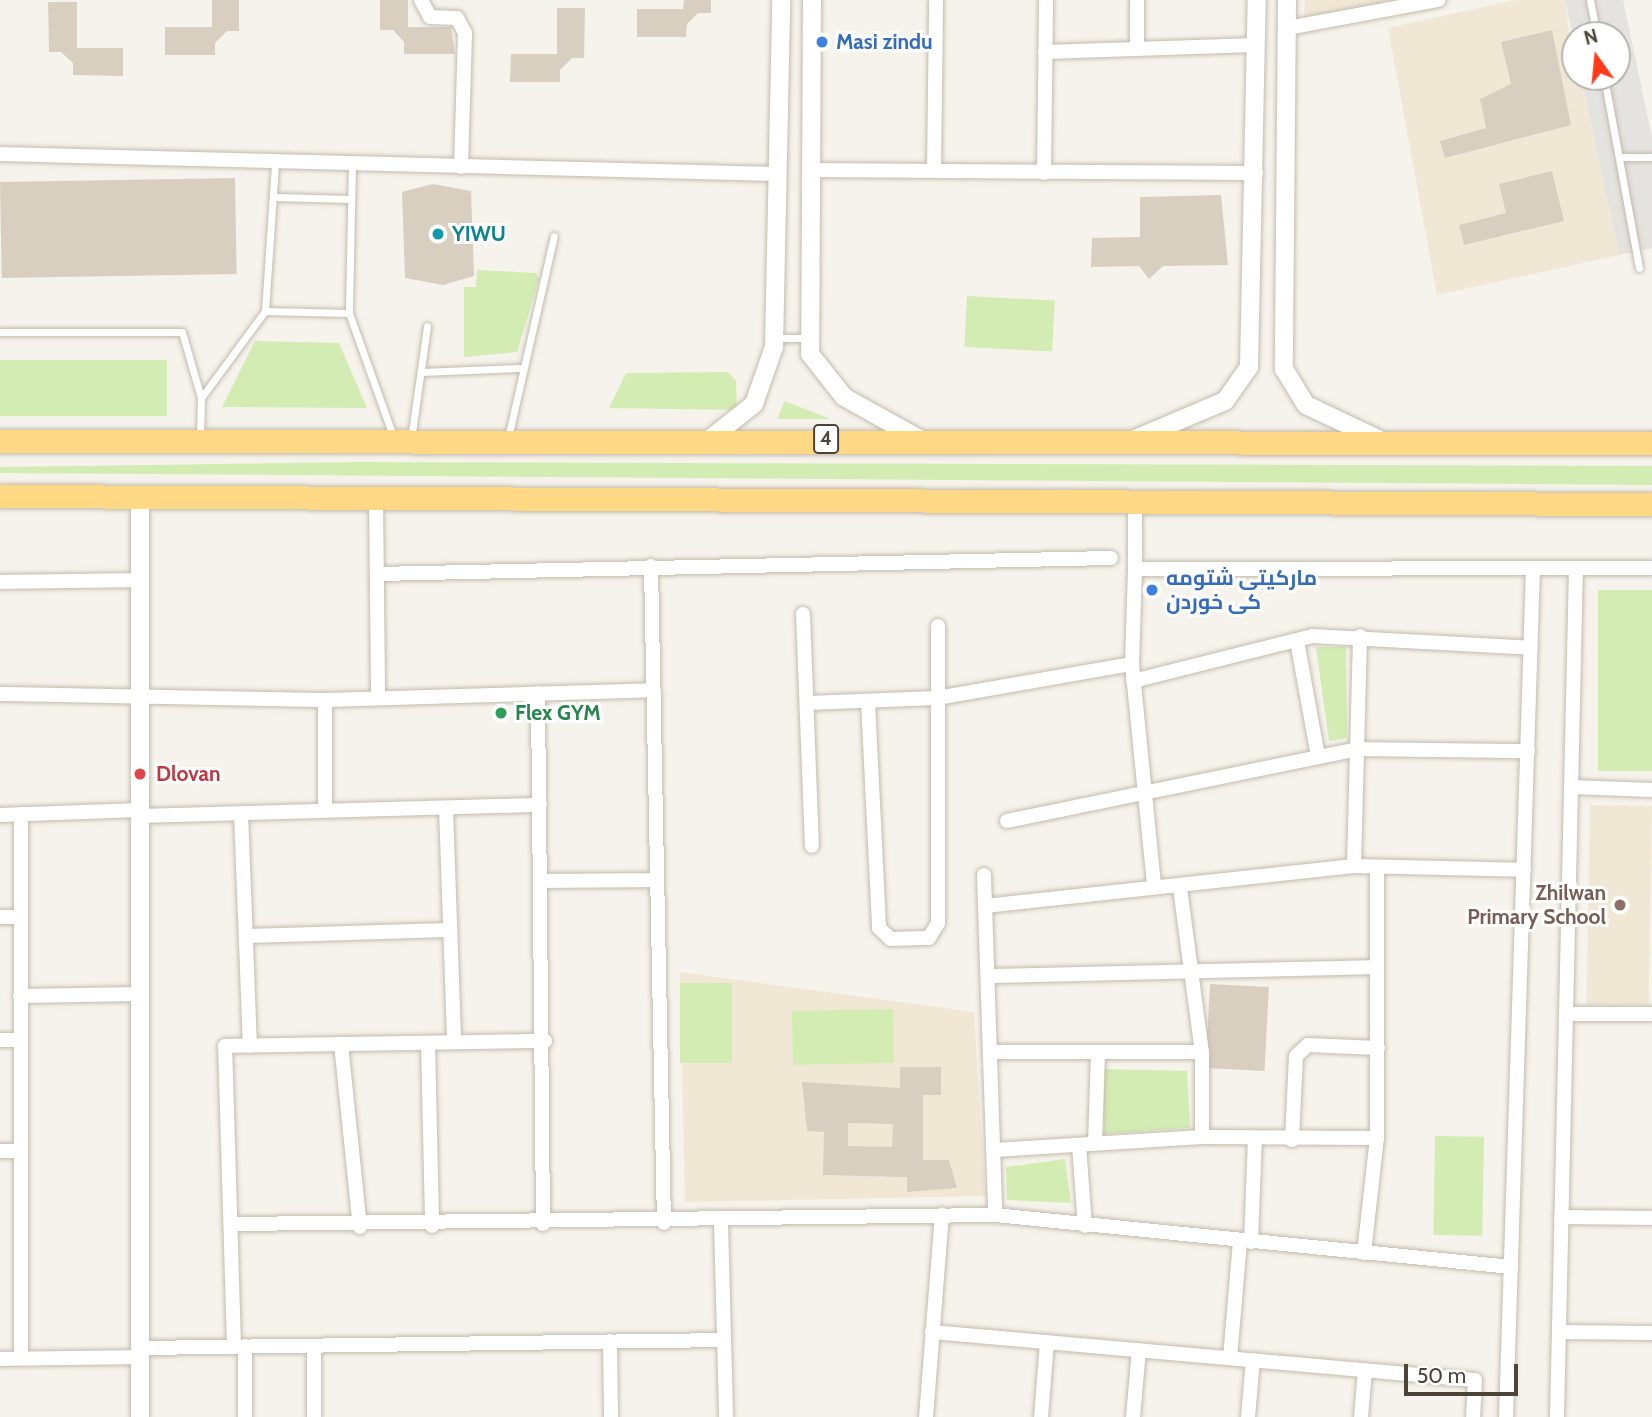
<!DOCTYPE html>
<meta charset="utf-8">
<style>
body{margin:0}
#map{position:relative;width:1652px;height:1417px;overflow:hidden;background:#f6f3ec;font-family:Cabin,Cairo,sans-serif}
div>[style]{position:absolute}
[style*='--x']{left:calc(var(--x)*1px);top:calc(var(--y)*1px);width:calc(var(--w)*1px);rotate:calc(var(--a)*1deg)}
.education>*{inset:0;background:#f0e8d5;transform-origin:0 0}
.green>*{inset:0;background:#d3ecb3;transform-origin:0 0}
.parking>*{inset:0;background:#e5e3e0}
.building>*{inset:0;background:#d9cfc0;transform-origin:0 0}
.roads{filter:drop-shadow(0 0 2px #c3bbad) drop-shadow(0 0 2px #c3bbad)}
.service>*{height:7px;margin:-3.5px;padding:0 3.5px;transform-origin:3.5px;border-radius:3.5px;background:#fff}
.minor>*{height:14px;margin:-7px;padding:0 7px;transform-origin:7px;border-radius:7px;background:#fff}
.tertiary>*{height:18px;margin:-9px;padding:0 9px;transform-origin:9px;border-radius:9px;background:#fff}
.trunk>*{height:23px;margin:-11.5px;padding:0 11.5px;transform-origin:11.5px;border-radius:11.5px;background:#ffd885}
.dots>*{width:19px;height:19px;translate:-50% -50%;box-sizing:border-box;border:4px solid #fff;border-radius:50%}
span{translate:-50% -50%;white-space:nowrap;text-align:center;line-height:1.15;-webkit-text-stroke:6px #fff;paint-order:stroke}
.shield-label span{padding:2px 5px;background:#fff;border:2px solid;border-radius:5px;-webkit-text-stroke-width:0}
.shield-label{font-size:19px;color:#4c4438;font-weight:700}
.shop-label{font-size:21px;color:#366cbe;font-weight:700}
.left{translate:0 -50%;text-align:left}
.culture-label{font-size:21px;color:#0d838f;font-weight:700}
.leisure-label{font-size:21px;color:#27864d;font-weight:700}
.health-label{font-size:21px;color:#be3a42;font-weight:700}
.education-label{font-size:21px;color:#785e54;font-weight:700}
.right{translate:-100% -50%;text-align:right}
.north{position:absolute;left:1561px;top:21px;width:70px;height:70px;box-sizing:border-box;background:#fff;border:2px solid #b7b4af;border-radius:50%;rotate:345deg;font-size:19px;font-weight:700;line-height:28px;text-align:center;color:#4c4438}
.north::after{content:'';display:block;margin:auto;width:24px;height:32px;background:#ff3b1a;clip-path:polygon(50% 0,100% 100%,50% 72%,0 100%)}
.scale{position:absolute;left:1404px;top:1364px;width:114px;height:32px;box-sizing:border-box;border:4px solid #4c4438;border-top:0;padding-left:9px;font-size:21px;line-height:24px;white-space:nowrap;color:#4c4438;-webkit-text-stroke:5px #fff;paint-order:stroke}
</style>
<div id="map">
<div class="education">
<i style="clip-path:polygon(1305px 0,1399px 0,1304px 17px)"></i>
<i style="clip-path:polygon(1515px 0,1565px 0,1575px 77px,1581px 77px,1619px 255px,1437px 295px,1388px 28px)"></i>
<i style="left:1590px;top:805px;width:62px;height:199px;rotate:1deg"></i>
<i style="clip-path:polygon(680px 972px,974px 1012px,985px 1196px,685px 1202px)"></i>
</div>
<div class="green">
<i style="clip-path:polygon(477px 270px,536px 273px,539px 279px,517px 352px,464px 357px,464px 287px,476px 287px)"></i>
<i style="left:967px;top:296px;width:88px;height:51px;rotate:3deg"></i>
<i style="clip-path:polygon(255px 341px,339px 343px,367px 408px,222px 407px)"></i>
<i style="left:0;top:360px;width:167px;height:56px"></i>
<i style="clip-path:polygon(728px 372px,736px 381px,737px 410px,609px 408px,626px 373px)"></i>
<i style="clip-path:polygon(785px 401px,831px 419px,777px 419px)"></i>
<i style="clip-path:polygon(361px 462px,1652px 466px,1652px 485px,0 473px,0 467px)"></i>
<i style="left:1598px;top:590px;width:54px;height:181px"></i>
<i style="clip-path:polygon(1316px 647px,1346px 647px,1347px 738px,1329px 741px)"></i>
<i style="left:680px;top:983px;width:52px;height:80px"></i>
<i style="left:893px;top:1009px;width:54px;height:101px;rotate:89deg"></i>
<i style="clip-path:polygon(1104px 1069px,1187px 1071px,1190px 1128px,1104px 1134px)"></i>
<i style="left:1435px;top:1136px;width:49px;height:99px;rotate:1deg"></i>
<i style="clip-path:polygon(1065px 1159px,1071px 1203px,1007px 1200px,1006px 1167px)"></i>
</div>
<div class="parking">
<i style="clip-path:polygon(1565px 0,1623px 0,1652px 137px,1652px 248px,1619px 255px,1581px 77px,1617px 77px,1617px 35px,1575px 35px,1575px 47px)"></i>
</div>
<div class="building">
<i style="clip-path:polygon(212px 0,239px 0,239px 31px,227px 31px,215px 43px,215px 55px,165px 55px,165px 27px,212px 27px)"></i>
<i style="clip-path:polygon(380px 0,408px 0,408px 27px,451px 27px,455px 54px,404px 54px,404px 42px,393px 30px,380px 30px)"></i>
<i style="clip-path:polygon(684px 0,711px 0,711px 13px,698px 13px,687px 24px,686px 37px,637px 37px,637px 9px,683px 9px)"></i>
<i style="clip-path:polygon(48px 2px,77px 2px,77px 48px,123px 48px,123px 76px,73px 75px,73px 63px,61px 52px,49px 52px)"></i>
<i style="clip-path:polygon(557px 8px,585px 8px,584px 58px,572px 58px,560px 70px,560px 82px,510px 82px,511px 54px,557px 54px)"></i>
<i style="clip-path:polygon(1552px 30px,1571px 125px,1445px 158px,1440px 141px,1486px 128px,1480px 99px,1511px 84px,1501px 42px)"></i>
<i style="clip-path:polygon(1552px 171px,1564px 221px,1464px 245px,1459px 225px,1506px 213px,1499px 184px)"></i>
<i style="left:235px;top:178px;width:96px;height:235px;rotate:89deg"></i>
<i style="clip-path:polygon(433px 184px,471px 191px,474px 276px,443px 285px,405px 278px,402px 192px)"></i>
<i style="clip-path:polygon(1221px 195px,1228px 265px,1163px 266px,1149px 279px,1139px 266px,1091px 267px,1092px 238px,1140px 237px,1140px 197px)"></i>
<i style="left:1210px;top:984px;width:59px;height:84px;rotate:3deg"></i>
<i style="clip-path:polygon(evenodd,900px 1067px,941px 1067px,941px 1095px,923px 1095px,923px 1160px,949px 1160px,957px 1188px,907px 1192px,907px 1177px,823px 1175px,824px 1132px,807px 1131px,802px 1082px,900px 1088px,900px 1067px,848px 1123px,893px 1124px,892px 1147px,848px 1146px,848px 1123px)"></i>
</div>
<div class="roads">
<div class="service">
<i style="--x:1590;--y:0;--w:36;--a:79"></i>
<i style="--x:1604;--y:77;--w:194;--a:79.6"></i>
<i style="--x:1619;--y:157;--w:33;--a:0"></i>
<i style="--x:352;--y:164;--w:149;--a:91.2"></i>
<i style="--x:349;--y:313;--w:134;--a:70.3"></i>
<i style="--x:275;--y:197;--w:76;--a:1.5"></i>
<i style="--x:265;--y:311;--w:84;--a:1.4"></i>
<i style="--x:0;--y:332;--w:182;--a:0"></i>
<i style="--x:182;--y:332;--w:69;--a:73.9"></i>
<i style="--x:201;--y:398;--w:40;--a:91.4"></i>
<i style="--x:775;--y:338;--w:33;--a:0"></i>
<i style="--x:421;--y:372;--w:98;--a:-2.3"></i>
<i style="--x:201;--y:398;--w:108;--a:-53.7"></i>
<i style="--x:265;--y:311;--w:148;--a:-86.1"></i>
<i style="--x:508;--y:438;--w:207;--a:-77.2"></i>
<i style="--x:411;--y:439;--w:114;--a:-81.9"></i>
</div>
<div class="minor">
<i style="--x:421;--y:0;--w:19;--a:62"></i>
<i style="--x:430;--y:17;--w:27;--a:2"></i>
<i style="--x:457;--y:18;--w:17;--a:62"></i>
<i style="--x:465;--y:33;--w:134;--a:91.7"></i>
<i style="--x:1287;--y:28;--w:154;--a:-10.5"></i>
<i style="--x:1137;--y:49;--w:49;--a:-90"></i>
<i style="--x:1045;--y:52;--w:211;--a:-1.9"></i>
<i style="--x:0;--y:154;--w:776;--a:1.48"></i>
<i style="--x:810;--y:170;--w:446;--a:0.4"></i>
<i style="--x:934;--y:171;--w:171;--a:-89.3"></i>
<i style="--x:1044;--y:173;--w:173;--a:-89.3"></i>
<i style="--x:376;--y:497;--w:201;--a:89.4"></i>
<i style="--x:1135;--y:504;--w:65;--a:90"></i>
<i style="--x:1135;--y:569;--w:517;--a:-0.11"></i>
<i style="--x:651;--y:566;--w:657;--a:88.87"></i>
<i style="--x:1135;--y:569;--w:95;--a:91.8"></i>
<i style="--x:1132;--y:664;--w:223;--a:84.3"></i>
<i style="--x:377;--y:574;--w:734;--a:-1.25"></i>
<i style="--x:0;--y:582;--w:140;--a:-0.8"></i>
<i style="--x:803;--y:614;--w:232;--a:87.8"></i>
<i style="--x:1297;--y:641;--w:118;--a:79.7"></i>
<i style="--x:1133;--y:681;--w:185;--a:-14.1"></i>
<i style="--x:1312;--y:636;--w:219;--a:3.1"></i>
<i style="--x:538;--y:693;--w:531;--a:89.46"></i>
<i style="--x:0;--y:694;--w:325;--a:1.1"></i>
<i style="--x:868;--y:701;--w:227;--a:87.2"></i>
<i style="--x:879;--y:928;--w:16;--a:43"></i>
<i style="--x:891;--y:939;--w:38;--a:-2"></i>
<i style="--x:929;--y:938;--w:17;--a:-59"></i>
<i style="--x:938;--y:923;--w:297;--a:-90"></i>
<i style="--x:807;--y:703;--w:130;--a:-2.2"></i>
<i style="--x:937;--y:698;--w:198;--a:-9.9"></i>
<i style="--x:1571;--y:787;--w:81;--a:2.1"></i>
<i style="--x:446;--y:808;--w:234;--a:88"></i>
<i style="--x:325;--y:811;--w:111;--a:-90"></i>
<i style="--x:325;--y:700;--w:329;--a:-1.7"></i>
<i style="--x:241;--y:813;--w:233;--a:87.8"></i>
<i style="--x:0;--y:815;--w:140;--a:-2"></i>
<i style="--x:140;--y:816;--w:400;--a:-1.6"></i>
<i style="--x:1007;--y:821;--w:358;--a:-11.6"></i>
<i style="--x:1358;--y:749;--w:170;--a:0.7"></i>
<i style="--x:1354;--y:866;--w:230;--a:-88.5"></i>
<i style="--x:984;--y:875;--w:340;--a:88.1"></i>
<i style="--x:542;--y:881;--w:115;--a:-0.5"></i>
<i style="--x:1180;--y:888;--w:165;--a:82.4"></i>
<i style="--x:1202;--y:1052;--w:85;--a:90"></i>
<i style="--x:985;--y:906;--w:371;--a:-6.2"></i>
<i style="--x:1354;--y:866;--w:170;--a:1.3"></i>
<i style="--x:0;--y:917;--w:20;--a:0"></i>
<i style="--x:247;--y:936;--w:202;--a:-1.7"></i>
<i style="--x:989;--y:976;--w:385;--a:-1.3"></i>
<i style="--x:20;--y:996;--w:120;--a:-1"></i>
<i style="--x:1566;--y:1014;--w:86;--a:0"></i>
<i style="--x:0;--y:1040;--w:20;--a:0"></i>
<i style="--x:428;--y:1043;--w:183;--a:88.7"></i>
<i style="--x:341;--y:1044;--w:184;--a:84.1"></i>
<i style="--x:991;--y:1052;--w:211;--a:0"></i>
<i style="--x:1292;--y:1140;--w:84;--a:-87.3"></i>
<i style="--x:1296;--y:1056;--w:16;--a:-43"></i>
<i style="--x:1308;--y:1045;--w:70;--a:2.5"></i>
<i style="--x:1095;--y:1143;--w:90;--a:-88.1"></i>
<i style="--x:1079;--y:1145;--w:81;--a:85.8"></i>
<i style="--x:995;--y:1150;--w:207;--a:-3.6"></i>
<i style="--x:1202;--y:1137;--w:175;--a:0.3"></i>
<i style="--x:0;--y:1151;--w:19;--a:0"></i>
<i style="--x:1561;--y:1217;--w:91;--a:0.6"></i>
<i style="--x:721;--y:1222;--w:195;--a:88.5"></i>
<i style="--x:235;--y:1224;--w:760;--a:-0.68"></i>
<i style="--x:995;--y:1215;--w:519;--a:5.75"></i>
<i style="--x:1251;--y:1242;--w:102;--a:-87.8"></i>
<i style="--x:1364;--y:1253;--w:116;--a:-83.6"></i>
<i style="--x:1377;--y:1138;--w:271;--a:-90"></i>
<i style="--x:932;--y:1332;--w:545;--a:5.05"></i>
<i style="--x:1475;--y:1380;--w:37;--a:93"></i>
<i style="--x:1559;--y:1332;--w:93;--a:0.6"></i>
<i style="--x:610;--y:1341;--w:76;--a:89.2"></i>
<i style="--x:234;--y:1346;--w:300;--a:-91.7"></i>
<i style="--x:225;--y:1046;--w:320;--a:-0.9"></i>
<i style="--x:245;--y:1346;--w:71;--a:90"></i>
<i style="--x:140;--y:1348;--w:584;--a:-0.78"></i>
<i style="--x:21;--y:1358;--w:544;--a:-90"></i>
<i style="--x:1230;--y:1358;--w:117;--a:-85.1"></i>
<i style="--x:0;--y:1359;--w:140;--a:-0.8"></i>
<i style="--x:314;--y:1417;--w:71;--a:-90"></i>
<i style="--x:926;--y:1417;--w:203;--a:-85.5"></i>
<i style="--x:1041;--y:1417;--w:75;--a:-85.4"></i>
<i style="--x:1133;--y:1417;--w:67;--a:-84.9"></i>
<i style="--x:1248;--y:1417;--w:57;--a:-85"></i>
<i style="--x:1361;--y:1417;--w:47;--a:-85.1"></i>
<i style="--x:1506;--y:1417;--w:848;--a:-88.18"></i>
<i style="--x:1557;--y:1417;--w:848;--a:-88.72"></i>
</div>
<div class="tertiary">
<i style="--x:812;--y:0;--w:354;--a:90.3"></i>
<i style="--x:810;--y:354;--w:55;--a:51.7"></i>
<i style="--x:844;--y:397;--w:86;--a:29.2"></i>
<i style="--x:1287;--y:0;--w:369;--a:90.5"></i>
<i style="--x:1284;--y:369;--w:42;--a:58.6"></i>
<i style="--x:1306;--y:405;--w:80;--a:25.3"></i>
<i style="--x:711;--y:438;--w:55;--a:-38.3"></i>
<i style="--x:754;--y:404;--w:60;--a:-70.7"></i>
<i style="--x:774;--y:347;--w:347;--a:-88.8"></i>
<i style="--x:1135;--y:439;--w:98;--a:-22.9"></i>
<i style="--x:1225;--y:401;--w:42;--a:-54.8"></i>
<i style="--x:1249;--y:367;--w:367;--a:-88.8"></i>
<i style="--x:140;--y:1417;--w:921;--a:-90"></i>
</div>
<div class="trunk">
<i style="--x:0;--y:441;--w:1652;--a:0.07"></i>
<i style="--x:0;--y:496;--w:1652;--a:0.28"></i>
</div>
</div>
<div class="dots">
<i style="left:822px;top:42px;background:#3f7fe0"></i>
<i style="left:438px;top:234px;background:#0f9aa8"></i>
<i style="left:1152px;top:590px;background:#3f7fe0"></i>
<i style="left:501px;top:713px;background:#2e9e5b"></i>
<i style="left:140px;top:774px;background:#e0444e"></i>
<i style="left:1620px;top:905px;background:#8d6e63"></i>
</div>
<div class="shield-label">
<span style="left:826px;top:439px">4</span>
</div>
<div class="shop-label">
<span class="left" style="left:836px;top:42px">Masi zindu</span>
<span class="left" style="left:1166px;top:590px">مارکیتی شتومه<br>کی خوردن</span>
</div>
<div class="culture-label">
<span class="left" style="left:452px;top:234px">YIWU</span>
</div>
<div class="leisure-label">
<span class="left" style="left:515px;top:713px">Flex GYM</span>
</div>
<div class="health-label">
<span class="left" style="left:156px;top:774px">Dlovan</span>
</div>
<div class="education-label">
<span class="right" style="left:1606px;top:905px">Zhilwan<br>Primary School</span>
</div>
<div class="north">N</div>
<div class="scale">50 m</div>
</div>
